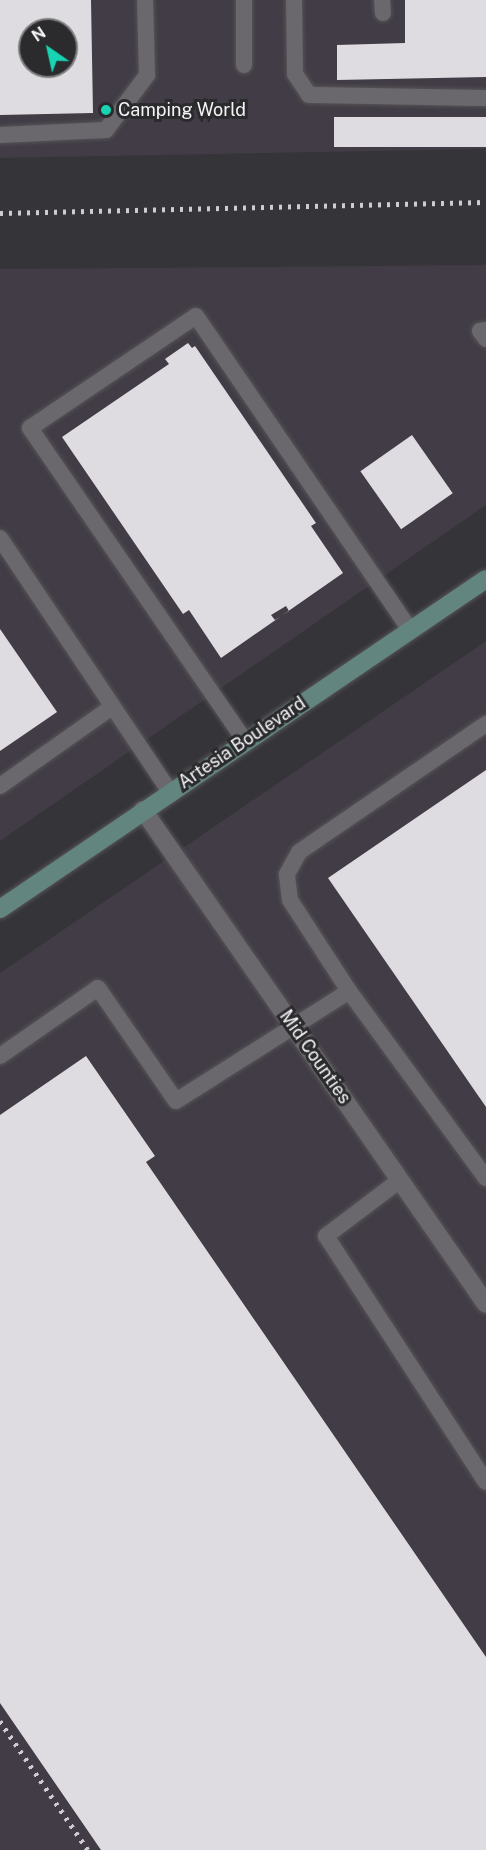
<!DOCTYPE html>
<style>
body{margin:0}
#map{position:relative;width:486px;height:1850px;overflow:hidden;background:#353438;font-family:"Public Sans",sans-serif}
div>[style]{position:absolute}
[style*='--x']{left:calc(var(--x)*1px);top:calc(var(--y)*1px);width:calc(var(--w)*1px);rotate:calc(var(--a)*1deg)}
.built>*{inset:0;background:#413c45}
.building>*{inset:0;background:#dfdce1;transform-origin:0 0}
.roads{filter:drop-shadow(0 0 2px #555357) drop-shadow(0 0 2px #555357)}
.lane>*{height:16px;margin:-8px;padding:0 8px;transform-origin:8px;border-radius:8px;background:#6b686d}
.street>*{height:18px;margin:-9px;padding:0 9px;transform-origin:9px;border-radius:9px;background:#6b686d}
.secondary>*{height:18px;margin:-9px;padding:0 9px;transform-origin:9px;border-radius:9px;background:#638580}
.rail>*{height:4.5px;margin-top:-2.25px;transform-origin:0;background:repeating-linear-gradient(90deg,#cdcccf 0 3px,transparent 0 9px)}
.dots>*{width:16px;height:16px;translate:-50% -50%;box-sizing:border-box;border:3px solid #2b2a2d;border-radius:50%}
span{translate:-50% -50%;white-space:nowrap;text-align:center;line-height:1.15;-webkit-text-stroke:6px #2b2a2d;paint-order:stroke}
.poi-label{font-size:18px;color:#f4f3f5}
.left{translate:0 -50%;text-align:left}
.street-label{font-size:18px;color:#f4f3f5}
.north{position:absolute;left:18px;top:18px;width:60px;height:60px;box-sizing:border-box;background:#2b2a2d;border:2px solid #7b7a7d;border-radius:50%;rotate:326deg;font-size:16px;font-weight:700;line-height:24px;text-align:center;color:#f4f3f5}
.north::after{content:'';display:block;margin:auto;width:21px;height:27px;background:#17d5b2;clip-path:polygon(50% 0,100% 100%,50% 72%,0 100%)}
</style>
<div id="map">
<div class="built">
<i style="clip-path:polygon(evenodd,0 0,486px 0,486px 149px,0 158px,0 0,30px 30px,66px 30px,66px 66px,30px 66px,30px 30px)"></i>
<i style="clip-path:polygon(486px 265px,486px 505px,0 841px,0 269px)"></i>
<i style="clip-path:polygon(486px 641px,486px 1850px,0 1850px,0 973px)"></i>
</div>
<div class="building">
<i style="clip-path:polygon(evenodd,0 0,91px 0,93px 113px,0 115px,0 0,30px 30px,66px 30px,66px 66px,30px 66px,30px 30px)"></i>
<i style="clip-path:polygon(405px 0,486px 0,486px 77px,337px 80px,337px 45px,405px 43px)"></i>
<i style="left:486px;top:117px;width:30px;height:152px;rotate:90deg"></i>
<i style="clip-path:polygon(evenodd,188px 343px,192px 348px,195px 346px,316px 523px,311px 526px,343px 573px,221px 658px,189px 610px,183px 614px,62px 437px,169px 364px,165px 359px,188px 343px,286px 606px,289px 611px,275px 620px,271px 615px,286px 606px)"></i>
<i style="left:412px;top:435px;width:71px;height:63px;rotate:55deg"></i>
<i style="clip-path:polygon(0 629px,57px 712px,0 751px)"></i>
<i style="clip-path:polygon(486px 770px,486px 1107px,328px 878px)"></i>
<i style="clip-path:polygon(86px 1056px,155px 1156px,146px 1162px,486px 1657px,486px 1850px,101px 1850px,0 1703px,0 1115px)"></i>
</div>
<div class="roads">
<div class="lane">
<i style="--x:294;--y:0;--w:74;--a:89.2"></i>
<i style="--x:295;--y:74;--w:25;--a:56"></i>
<i style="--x:309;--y:95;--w:177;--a:1"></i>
<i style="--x:382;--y:0;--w:13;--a:86"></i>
<i style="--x:244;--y:65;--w:65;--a:-90"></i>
<i style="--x:0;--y:135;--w:106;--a:-2.7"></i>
<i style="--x:106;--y:130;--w:69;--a:-53.3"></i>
<i style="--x:147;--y:75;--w:75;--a:-91.5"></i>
<i style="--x:486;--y:330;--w:6;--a:171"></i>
<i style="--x:480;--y:331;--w:10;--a:53"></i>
<i style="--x:0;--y:538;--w:306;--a:56.2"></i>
<i style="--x:245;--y:741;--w:380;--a:-124.5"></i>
<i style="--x:30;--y:428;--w:200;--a:-34"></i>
<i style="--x:196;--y:316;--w:380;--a:55.7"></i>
<i style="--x:0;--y:786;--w:137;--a:-35.2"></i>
<i style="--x:349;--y:991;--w:232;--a:53.8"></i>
<i style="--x:0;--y:1056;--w:119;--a:-34.8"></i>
<i style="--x:98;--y:988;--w:137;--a:55.4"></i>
<i style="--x:176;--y:1101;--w:205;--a:-32.4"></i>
<i style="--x:349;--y:991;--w:108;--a:-123"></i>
<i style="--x:290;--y:900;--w:26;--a:-97"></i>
<i style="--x:287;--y:874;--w:25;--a:-61"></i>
<i style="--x:299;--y:852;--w:227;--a:-34.4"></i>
<i style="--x:400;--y:1180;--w:93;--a:142.9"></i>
<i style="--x:326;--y:1236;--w:293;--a:57"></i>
</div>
<div class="street">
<i style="--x:143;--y:810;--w:601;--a:55.23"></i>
</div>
<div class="secondary">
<i style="--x:0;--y:909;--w:587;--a:-34.18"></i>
</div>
</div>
<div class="rail">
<i style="--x:0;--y:213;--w:486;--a:-1.3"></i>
<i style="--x:0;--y:1721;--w:156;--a:55.7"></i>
</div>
<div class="dots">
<i style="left:106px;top:110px;background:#17d5b2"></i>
</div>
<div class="poi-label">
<span class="left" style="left:118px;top:110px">Camping World</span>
</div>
<div class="street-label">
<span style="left:242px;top:743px;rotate:-34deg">Artesia Boulevard</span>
<span style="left:315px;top:1057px;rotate:55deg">Mid Counties</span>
</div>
<div class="north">N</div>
</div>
